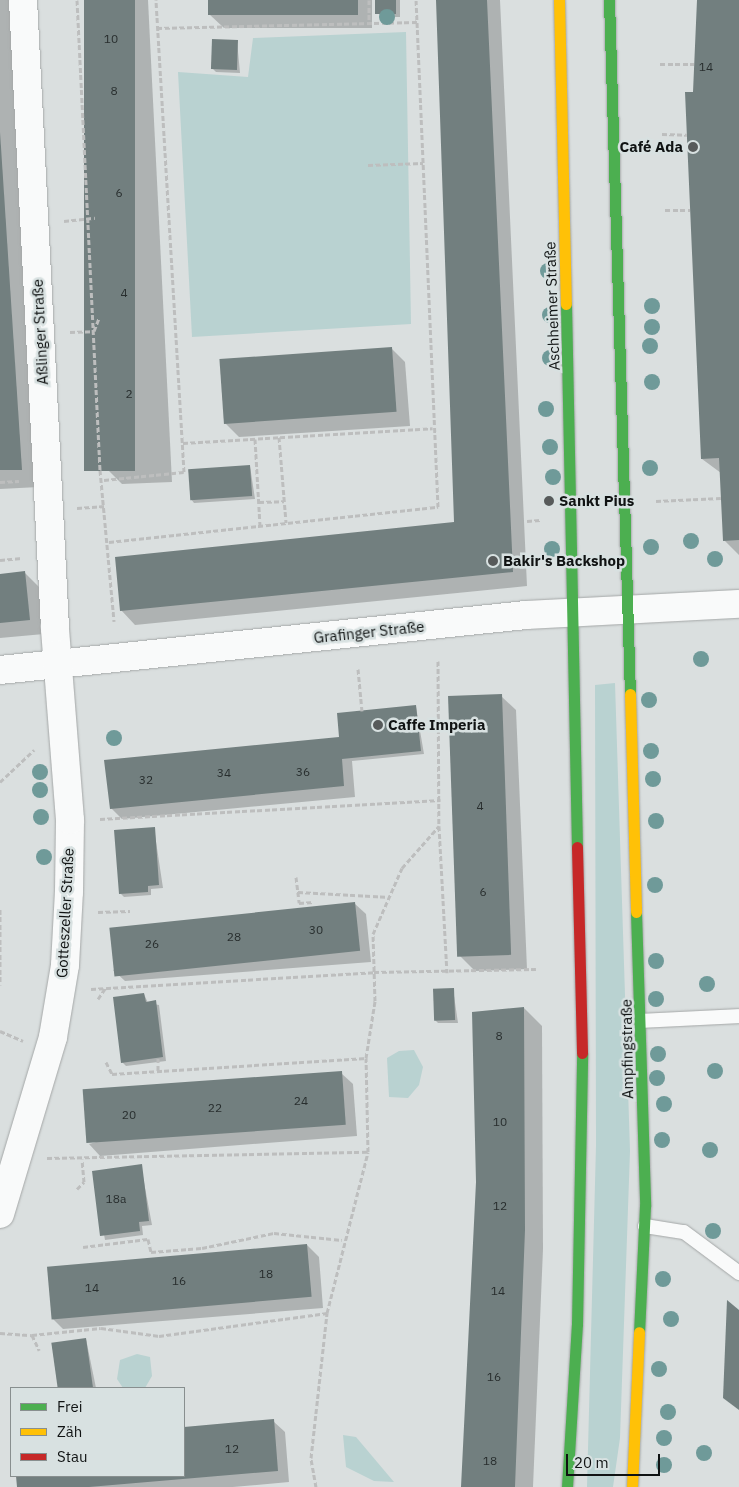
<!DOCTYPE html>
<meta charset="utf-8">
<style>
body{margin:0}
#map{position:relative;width:739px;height:1487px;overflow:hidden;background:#dadfdf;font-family:"IBM Plex Sans",sans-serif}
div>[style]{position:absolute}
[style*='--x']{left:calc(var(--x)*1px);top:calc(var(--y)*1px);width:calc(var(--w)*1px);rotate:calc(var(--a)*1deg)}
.green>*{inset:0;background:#b9d2d1}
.shadow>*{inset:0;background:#0003}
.building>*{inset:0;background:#727f7f;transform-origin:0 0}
.path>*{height:3px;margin-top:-1.5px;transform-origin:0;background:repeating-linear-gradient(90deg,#bdbebe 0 5px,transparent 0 7.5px)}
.roads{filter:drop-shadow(0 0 1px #a4a7a7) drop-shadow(0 0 1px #a4a7a7)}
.lane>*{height:14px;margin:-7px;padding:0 7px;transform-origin:7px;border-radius:7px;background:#f9fafa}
.street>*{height:28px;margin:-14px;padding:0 14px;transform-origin:14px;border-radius:14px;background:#f9fafa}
.fast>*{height:11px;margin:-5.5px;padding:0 5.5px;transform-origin:5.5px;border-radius:5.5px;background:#4caf50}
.slow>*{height:11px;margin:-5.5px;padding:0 5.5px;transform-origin:5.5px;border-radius:5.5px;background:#ffc107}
.jam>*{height:11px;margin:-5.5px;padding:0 5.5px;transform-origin:5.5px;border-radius:5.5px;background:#c62828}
.trees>*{width:16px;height:16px;margin:-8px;border-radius:50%;background:#6f9a99}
.dots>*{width:14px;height:14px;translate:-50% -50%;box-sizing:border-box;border:2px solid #d8e1e1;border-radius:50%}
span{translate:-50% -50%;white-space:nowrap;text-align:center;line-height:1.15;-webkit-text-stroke:5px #d8e1e1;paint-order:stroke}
.number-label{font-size:12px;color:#282e2e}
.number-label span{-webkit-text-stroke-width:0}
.poi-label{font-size:15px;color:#101313;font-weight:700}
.right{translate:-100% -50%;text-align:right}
.left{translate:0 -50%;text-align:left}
.street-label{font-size:15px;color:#101313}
.legend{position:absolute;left:10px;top:1387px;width:175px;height:90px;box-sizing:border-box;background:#d8e1e1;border:1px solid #888f8f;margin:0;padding:6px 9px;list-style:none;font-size:15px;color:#101313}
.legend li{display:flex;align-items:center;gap:10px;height:25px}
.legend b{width:25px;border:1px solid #888f8f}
.scale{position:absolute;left:566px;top:1454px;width:94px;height:22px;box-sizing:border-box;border:2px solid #101313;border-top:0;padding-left:6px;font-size:15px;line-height:18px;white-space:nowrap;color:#101313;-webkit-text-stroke:4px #d8e1e1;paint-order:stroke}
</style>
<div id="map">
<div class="green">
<i style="clip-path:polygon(406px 32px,411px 324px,192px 337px,178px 72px,248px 77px,253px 38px)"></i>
<i style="clip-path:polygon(615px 683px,630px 1151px,620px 1438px,613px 1487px,587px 1487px,596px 1145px,595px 685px)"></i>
<i style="clip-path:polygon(414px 1050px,423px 1067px,419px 1085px,408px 1098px,389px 1097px,387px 1058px,399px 1051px)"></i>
<i style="clip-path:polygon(137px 1354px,150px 1357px,152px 1376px,145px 1388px,123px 1388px,117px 1379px,120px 1360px)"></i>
<i style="clip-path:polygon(343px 1435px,356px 1437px,394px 1482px,374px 1481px,346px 1467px)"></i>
</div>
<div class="shadow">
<i style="clip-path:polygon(0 0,11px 0,39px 487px,0 489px)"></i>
<i style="clip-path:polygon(85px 0,148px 0,172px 482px,122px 484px,108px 470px)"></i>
<i style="clip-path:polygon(209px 0,372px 0,372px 28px,224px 28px,209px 14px)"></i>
<i style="clip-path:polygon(376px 0,400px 0,400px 17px,380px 17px)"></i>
<i style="clip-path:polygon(438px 0,500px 0,527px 586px,135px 625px,121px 610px,456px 523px)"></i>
<i style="clip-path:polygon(698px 0,739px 0,739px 555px,724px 540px,721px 473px,702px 459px,694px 95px)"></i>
<i style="clip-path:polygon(237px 41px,240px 73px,216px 72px,212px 68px)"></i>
<i style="clip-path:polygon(391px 348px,405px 362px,410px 426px,239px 437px,225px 423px)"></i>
<i style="clip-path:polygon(250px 466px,255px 499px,194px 503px,191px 499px)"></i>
<i style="clip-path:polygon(25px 573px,39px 587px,44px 634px,0 638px,0 575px)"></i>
<i style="clip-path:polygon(501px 696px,516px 710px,527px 969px,475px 971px,460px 956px)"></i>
<i style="clip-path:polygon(416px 707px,424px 754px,352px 761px,355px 797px,122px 819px,111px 808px,339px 739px)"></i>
<i style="clip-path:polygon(154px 828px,163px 888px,151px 889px,151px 895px,124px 897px,120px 893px)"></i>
<i style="clip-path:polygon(354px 903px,366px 914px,371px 962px,125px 981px,113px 970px)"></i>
<i style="clip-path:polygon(453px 989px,458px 1023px,438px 1023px,435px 1020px)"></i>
<i style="clip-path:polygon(144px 994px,148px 1003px,159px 1005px,166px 1061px,126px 1066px,122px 1062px)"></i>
<i style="clip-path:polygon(524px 1008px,542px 1026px,543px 1249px,533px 1487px,462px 1487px)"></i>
<i style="clip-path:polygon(341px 1073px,353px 1084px,357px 1136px,100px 1156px,89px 1144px)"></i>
<i style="clip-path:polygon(141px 1166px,152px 1225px,142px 1226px,143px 1235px,105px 1240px,93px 1172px)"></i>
<i style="clip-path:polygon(307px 1245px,319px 1257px,323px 1308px,63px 1329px,52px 1318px)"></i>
<i style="clip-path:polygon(86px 1339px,96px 1388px,59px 1388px,52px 1344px)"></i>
<i style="clip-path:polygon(273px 1421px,285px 1432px,289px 1482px,233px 1487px,18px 1487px,17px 1476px,184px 1476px,184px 1428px)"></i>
</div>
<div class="building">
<i style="left:84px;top:0;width:51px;height:471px"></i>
<i style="left:208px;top:0;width:150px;height:15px"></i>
<i style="left:375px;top:0;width:21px;height:14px"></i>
<i style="clip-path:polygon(436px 0,487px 0,513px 572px,120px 611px,115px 557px,454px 522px)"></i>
<i style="clip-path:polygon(697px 0,739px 0,739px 540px,723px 541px,719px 458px,701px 459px,685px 92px,693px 92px)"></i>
<i style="left:212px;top:39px;width:26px;height:30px;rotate:2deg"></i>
<i style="clip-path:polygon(0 132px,22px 470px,0 470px)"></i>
<i style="left:392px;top:347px;width:65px;height:173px;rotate:86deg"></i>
<i style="left:250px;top:465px;width:31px;height:62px;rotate:86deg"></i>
<i style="clip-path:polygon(25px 571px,30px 620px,0 623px,0 574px)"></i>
<i style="left:502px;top:694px;width:261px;height:54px;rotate:88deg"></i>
<i style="clip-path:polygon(416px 705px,421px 751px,342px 759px,344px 786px,110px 809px,104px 760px,339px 737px,337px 713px)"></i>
<i style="clip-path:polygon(155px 827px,159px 885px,148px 886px,148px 892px,119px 894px,114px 830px)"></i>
<i style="left:355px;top:902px;width:49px;height:247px;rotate:84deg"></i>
<i style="left:454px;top:988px;width:32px;height:21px;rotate:88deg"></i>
<i style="clip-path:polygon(144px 993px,146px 1002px,156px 1000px,163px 1057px,121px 1063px,113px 997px)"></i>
<i style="clip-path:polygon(524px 1007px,525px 1230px,515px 1487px,461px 1487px,476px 1182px,472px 1012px)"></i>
<i style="left:342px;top:1071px;width:54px;height:260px;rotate:86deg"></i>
<i style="clip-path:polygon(142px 1164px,149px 1221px,139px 1222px,140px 1231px,100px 1236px,92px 1171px)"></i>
<i style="left:307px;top:1244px;width:53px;height:261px;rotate:85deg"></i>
<i style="clip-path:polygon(727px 1300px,739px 1310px,739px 1410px,723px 1398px)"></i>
<i style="left:86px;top:1338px;width:50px;height:35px;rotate:82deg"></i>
<i style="clip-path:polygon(274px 1419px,278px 1471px,89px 1487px,17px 1487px,16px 1476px,184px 1476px,184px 1427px)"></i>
</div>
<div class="path">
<i style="--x:77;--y:0;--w:471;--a:87.2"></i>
<i style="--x:100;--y:470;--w:152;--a:84.7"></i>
<i style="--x:369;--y:0;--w:22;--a:90"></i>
<i style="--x:157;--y:28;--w:260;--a:-1.3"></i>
<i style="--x:660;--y:64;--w:34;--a:0"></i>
<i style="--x:662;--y:134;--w:25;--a:2"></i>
<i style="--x:368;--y:165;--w:55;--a:-2.1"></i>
<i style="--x:665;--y:210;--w:25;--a:0"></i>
<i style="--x:64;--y:221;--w:31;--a:-6"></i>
<i style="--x:70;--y:332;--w:24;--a:-2"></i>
<i style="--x:94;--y:331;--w:14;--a:-69"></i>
<i style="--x:279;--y:437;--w:86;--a:85.3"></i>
<i style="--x:255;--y:439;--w:87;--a:86.7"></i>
<i style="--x:183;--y:443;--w:250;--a:-3.4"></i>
<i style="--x:104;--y:480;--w:80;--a:-5.7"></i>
<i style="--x:184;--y:472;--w:473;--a:-93.4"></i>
<i style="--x:0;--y:482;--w:19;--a:-3"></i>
<i style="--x:656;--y:501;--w:65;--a:-2.6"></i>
<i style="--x:259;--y:502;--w:25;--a:-2"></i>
<i style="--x:77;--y:508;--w:29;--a:-4"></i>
<i style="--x:527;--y:521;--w:13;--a:-4"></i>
<i style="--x:109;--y:542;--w:331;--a:-6.1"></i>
<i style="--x:438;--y:507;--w:507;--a:-92.48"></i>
<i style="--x:0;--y:560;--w:22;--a:-5"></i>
<i style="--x:438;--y:661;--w:165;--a:89.7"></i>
<i style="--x:439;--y:826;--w:147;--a:86.9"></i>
<i style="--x:358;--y:669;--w:42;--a:84.6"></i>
<i style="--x:0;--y:782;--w:47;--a:-43.3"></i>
<i style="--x:100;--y:819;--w:341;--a:-3.2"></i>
<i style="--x:296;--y:877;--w:26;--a:83"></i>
<i style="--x:299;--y:903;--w:15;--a:-4"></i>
<i style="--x:298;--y:892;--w:92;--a:3.1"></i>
<i style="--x:0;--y:909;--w:76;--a:90"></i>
<i style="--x:98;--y:912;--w:32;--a:-2"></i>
<i style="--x:91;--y:989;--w:284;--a:-3.4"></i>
<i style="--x:374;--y:972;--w:162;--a:-1.1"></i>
<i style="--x:98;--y:999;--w:14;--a:-56"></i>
<i style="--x:0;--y:1031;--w:25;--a:23"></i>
<i style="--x:158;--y:1058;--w:14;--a:90"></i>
<i style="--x:106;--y:1062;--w:13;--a:63"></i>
<i style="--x:112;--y:1074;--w:255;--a:-3.6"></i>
<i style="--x:47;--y:1158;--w:321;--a:-1.1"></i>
<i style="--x:77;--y:1189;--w:10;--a:-45"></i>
<i style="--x:84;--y:1182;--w:23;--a:-95"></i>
<i style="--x:83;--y:1247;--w:65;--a:-7"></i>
<i style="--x:148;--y:1239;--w:13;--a:77"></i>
<i style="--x:151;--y:1252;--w:51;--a:-4.5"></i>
<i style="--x:202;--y:1248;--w:74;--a:-11.8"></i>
<i style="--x:274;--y:1233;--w:68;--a:5.9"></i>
<i style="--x:0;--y:1333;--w:32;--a:4"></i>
<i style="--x:32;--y:1335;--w:69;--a:-5.8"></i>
<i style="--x:101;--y:1328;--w:59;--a:7.9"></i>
<i style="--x:159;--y:1336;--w:170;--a:-7.8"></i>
<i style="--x:32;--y:1335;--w:17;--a:65"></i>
<i style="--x:316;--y:1487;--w:29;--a:-100"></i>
<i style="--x:311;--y:1458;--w:146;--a:-83.7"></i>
<i style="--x:327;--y:1313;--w:166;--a:-75.7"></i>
<i style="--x:368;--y:1152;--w:94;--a:-91.2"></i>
<i style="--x:366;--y:1058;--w:58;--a:-81"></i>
<i style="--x:375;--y:1001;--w:67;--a:-91.7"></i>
<i style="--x:373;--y:934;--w:72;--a:-66.3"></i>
<i style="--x:402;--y:868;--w:56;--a:-48.6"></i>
</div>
<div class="roads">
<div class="lane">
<i style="--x:641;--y:1021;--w:98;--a:-2.9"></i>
<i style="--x:645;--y:1226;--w:39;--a:9"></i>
<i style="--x:684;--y:1232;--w:69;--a:36.7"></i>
</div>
<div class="street">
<i style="--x:0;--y:670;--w:529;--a:-5.97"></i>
<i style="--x:526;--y:615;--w:213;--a:-3"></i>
<i style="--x:0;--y:1214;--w:185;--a:-73.3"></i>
<i style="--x:53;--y:1037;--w:73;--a:-80.5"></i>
<i style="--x:65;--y:965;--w:73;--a:-86.9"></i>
<i style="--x:69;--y:892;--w:72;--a:-89.2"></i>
<i style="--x:70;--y:820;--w:193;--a:-94.5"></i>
<i style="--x:55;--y:628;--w:629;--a:-92.92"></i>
</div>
<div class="fast">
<i style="--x:609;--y:0;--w:694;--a:88.27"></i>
<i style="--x:566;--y:304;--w:543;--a:88.84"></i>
<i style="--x:636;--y:912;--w:294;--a:88.2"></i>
<i style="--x:645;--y:1206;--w:126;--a:92.7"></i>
<i style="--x:567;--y:1487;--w:163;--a:-86.5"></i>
<i style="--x:577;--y:1324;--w:271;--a:-88.9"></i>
</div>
<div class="slow">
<i style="--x:559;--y:0;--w:304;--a:88.7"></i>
<i style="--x:630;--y:694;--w:218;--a:88.4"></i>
<i style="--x:632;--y:1487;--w:155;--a:-87.4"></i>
</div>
<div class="jam">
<i style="--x:577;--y:847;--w:206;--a:88.6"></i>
</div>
</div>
<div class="trees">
<i style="left:387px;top:17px"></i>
<i style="left:548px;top:271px"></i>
<i style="left:652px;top:306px"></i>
<i style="left:550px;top:315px"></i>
<i style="left:652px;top:327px"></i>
<i style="left:650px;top:346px"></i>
<i style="left:550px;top:358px"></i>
<i style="left:652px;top:382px"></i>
<i style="left:546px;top:409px"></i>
<i style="left:550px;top:447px"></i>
<i style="left:650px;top:468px"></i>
<i style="left:553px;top:477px"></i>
<i style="left:691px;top:541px"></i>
<i style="left:651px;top:547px"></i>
<i style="left:552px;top:549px"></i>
<i style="left:715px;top:559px"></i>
<i style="left:701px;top:659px"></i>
<i style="left:649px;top:700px"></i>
<i style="left:114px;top:738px"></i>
<i style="left:651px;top:751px"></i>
<i style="left:40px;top:772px"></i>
<i style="left:653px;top:779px"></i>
<i style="left:40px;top:790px"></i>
<i style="left:41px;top:817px"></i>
<i style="left:656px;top:821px"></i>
<i style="left:44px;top:857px"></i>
<i style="left:655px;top:885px"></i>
<i style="left:656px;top:961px"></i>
<i style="left:707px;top:984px"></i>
<i style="left:656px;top:999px"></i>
<i style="left:658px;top:1054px"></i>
<i style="left:715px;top:1071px"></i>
<i style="left:657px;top:1078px"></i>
<i style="left:664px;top:1104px"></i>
<i style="left:662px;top:1140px"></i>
<i style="left:710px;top:1150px"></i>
<i style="left:713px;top:1231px"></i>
<i style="left:663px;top:1279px"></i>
<i style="left:671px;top:1319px"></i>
<i style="left:659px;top:1369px"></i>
<i style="left:668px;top:1412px"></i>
<i style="left:664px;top:1438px"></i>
<i style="left:704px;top:1453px"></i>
<i style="left:664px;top:1465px"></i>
</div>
<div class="dots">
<i style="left:693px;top:147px;background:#575a5a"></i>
<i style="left:549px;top:501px;background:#575a5a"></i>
<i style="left:493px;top:561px;background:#575a5a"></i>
<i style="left:378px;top:725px;background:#575a5a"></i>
</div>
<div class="number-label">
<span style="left:111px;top:39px">10</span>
<span style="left:706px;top:67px">14</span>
<span style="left:114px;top:91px">8</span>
<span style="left:119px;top:193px">6</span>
<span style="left:124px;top:293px">4</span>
<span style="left:129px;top:394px">2</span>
<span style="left:303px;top:772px">36</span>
<span style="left:224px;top:773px">34</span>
<span style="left:146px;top:780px">32</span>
<span style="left:480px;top:806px">4</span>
<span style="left:483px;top:892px">6</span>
<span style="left:316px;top:930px">30</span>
<span style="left:234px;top:937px">28</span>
<span style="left:152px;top:944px">26</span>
<span style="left:499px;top:1036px">8</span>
<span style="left:301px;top:1101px">24</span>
<span style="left:215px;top:1108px">22</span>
<span style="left:129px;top:1115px">20</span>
<span style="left:500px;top:1122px">10</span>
<span style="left:116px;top:1199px">18a</span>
<span style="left:500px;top:1206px">12</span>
<span style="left:266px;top:1274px">18</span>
<span style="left:179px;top:1281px">16</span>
<span style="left:92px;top:1288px">14</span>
<span style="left:498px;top:1291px">14</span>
<span style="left:494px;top:1377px">16</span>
<span style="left:232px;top:1449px">12</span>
<span style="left:490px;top:1461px">18</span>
</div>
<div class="poi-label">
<span class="right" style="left:683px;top:147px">Café Ada</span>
<span class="left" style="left:559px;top:501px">Sankt Pius</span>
<span class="left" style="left:503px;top:561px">Bakir's Backshop</span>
<span class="left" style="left:388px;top:725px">Caffe Imperia</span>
</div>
<div class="street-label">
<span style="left:552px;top:306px;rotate:-92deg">Aschheimer Straße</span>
<span style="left:40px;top:332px;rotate:-93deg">Aßlinger Straße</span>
<span style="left:369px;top:632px;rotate:-6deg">Grafinger Straße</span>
<span style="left:65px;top:913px;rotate:-87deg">Gotteszeller Straße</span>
<span style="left:627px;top:1049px;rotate:-91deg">Ampfingstraße</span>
</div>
<ul class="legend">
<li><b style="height:6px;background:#4caf50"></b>Frei</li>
<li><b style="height:6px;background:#ffc107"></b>Zäh</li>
<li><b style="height:6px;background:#c62828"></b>Stau</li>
</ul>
<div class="scale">20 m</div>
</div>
